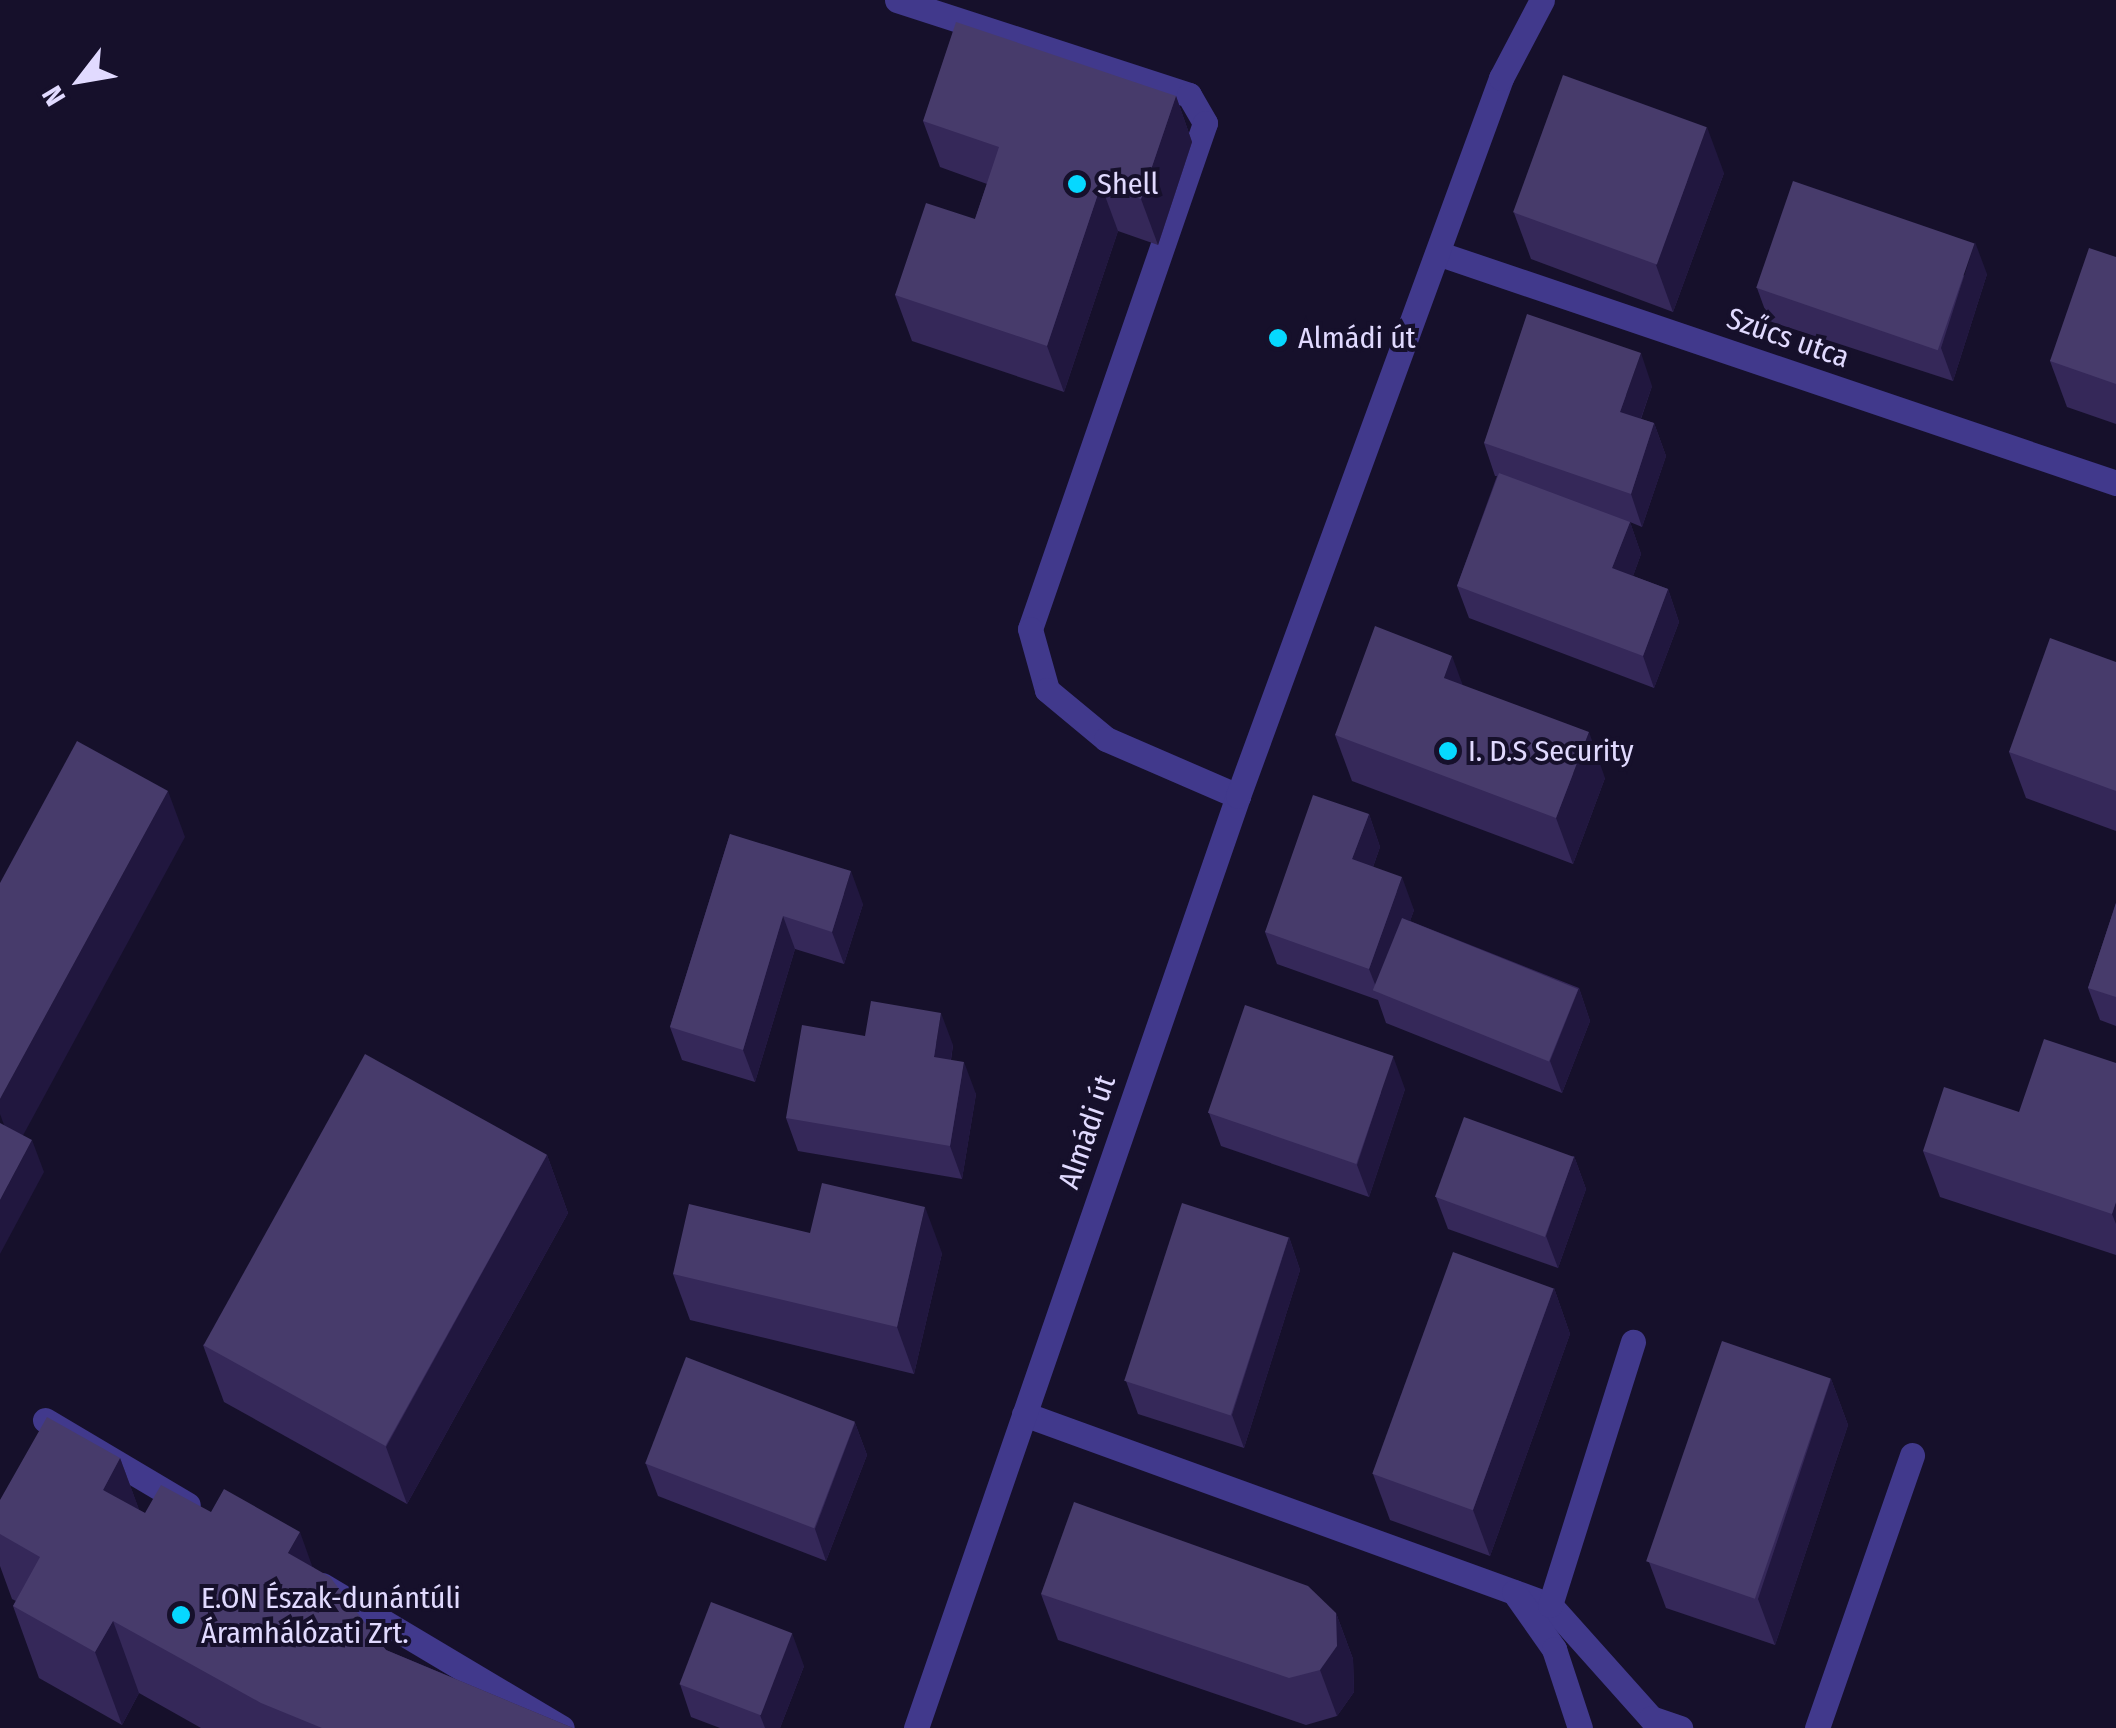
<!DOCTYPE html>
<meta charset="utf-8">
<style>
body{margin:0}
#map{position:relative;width:2116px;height:1728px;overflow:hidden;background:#16102b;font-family:"Fira Sans Condensed",sans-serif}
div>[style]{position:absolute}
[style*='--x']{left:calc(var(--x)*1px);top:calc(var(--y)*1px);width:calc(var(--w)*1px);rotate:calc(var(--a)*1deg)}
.service>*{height:25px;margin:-12.5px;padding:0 12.5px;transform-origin:12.5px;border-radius:12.5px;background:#41398c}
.minor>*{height:25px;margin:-12.5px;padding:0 12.5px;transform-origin:12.5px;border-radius:12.5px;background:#41398c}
.tertiary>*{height:25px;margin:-12.5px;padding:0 12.5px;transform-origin:12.5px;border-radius:12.5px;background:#41398c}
.wall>*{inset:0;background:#352859}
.shaded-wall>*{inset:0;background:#21173f}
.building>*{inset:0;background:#473b6b;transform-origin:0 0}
.dots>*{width:28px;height:28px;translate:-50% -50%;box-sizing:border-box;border:5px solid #16102b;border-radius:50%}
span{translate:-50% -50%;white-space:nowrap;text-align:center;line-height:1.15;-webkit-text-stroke:8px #16102b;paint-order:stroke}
.poi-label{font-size:30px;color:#e1daff}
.left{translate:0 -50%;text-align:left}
.street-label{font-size:30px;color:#e1daff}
.north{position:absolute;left:30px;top:30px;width:100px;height:100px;-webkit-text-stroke:8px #16102b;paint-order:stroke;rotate:239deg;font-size:28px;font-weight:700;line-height:40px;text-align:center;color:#e1daff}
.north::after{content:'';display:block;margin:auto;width:35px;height:45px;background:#e1daff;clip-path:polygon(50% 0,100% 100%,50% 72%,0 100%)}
</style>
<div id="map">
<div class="service">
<i style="--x:897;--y:0;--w:307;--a:18"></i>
<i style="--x:1189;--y:95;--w:32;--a:60"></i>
<i style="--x:1205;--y:123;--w:535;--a:109.08"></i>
<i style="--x:1030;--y:629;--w:63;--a:74.4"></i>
<i style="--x:1047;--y:690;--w:77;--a:39.7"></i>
<i style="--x:1106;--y:739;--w:144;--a:23.4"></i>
<i style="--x:1024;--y:1414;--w:560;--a:19.96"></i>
<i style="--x:1550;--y:1605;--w:152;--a:48.2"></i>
<i style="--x:1651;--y:1718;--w:31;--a:19"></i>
<i style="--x:1514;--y:1592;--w:70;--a:54.9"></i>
<i style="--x:1554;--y:1649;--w:83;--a:71.8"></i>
<i style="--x:1550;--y:1605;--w:276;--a:-72.5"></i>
<i style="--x:1817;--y:1728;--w:289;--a:-70.8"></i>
</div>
<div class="minor">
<i style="--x:1440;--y:254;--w:714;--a:18.71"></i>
<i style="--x:45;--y:1420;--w:166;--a:30.7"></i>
<i style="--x:322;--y:1585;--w:279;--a:30.8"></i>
</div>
<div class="tertiary">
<i style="--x:916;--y:1728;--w:986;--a:-70.94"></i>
<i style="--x:1238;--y:796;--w:765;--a:-69.88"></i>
<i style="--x:1501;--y:78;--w:88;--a:-62.3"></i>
</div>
<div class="wall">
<i style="clip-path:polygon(1176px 96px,1192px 142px,1158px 245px,1118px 231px,1064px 392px,912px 341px,895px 295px,975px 219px,987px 184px,940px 167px,923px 121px)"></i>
<i style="clip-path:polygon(1724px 173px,1673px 312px,1531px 259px,1514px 213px)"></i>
<i style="clip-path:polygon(2116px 257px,2116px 424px,2067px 407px,2050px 361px)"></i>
<i style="clip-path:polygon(1987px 274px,1953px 381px,1769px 321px,1757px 288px)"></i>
<i style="clip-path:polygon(1652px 386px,1641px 419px,1654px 423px,1666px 456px,1642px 527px,1630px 522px,1641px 554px,1633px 576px,1668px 589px,1679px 622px,1654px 688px,1469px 618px,1457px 586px,1497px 476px,1495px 476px,1484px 443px)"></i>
<i style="clip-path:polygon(2116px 662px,2116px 831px,2026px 798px,2009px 752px)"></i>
<i style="clip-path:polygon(1335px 735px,1605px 778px,1573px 864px,1352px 781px)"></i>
<i style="clip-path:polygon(1369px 814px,1380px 847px,1373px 867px,1414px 910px,1410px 921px,1579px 988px,1590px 1021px,1562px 1093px,1386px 1023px,1378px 1000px,1277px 964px,1265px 932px)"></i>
<i style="clip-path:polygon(730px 834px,863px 904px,844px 964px,795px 949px,755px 1082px,682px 1060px,670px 1027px)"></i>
<i style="clip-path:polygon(2116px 903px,2116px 1026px,2100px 1020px,2088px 988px)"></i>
<i style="clip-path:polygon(865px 1036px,953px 1045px,951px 1060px,976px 1094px,962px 1179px,798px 1151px,786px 1118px)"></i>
<i style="clip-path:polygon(2116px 1063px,2116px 1255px,1940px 1197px,1923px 1151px,2019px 1112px)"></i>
<i style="clip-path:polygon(1405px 1089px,1369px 1197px,1221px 1146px,1209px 1113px)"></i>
<i style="clip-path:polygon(547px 1155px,568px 1213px,407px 1504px,224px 1402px,203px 1345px)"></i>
<i style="clip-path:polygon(1574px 1156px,1586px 1189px,1558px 1268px,1448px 1229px,1436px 1197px)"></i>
<i style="clip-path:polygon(1289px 1237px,1300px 1270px,1244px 1448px,1138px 1414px,1126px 1381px)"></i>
<i style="clip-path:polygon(942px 1253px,914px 1374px,690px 1320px,673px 1274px)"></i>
<i style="clip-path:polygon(1554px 1288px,1570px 1334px,1490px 1556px,1390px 1520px,1373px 1474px)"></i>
<i style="clip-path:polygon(1831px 1379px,1848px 1425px,1775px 1645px,1666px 1608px,1649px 1562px)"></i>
<i style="clip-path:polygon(855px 1423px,867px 1455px,826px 1561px,658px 1496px,646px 1464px)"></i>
<i style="clip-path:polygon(120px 1458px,139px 1510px,145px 1513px,313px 1567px,386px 1650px,573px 1728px,201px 1728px,139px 1693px,122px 1725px,39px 1678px,13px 1606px,16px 1601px,12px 1599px,0 1566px,0 1500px)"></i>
<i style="clip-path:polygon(1041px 1594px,1336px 1613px,1353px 1659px,1354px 1692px,1337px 1716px,1306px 1725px,1058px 1640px)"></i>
<i style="clip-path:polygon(804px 1666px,780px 1728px,720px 1728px,691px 1717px,680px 1684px)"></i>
</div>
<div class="shaded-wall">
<i style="clip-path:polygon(1176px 96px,1192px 142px,1158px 245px,1141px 199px)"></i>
<i style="clip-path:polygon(1707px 127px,1724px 173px,1673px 312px,1656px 265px)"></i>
<i style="clip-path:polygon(1101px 185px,1118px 231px,1064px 392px,1047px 346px)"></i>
<i style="clip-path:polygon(1975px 242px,1987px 274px,1953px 381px,1941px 348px)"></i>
<i style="clip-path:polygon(1641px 353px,1652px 386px,1632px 444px,1620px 412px)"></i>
<i style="clip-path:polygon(1654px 423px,1666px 456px,1642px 527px,1631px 494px)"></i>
<i style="clip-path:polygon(1630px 522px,1641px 554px,1624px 601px,1612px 568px)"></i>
<i style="clip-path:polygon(1668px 589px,1679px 622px,1654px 688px,1643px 656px)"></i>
<i style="clip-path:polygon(1452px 656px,1469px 702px,1444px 678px)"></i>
<i style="clip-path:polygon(1589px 732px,1605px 778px,1573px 864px,1556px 818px)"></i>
<i style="clip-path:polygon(168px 791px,185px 837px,14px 1152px,0 1114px,0 1099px)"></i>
<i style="clip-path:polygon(1369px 814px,1380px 847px,1364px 892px,1352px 859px)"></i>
<i style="clip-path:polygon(851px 871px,863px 904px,844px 964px,832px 932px)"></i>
<i style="clip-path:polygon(1402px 877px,1414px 910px,1384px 994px,1378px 992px,1369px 969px)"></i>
<i style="clip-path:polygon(783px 916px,795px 949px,755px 1082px,743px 1050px)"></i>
<i style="clip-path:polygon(1579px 988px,1590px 1021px,1562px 1093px,1550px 1061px)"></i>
<i style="clip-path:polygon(941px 1013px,953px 1045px,946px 1089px,934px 1057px)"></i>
<i style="clip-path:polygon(1393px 1056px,1405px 1089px,1369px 1197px,1357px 1165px)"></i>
<i style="clip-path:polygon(964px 1062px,976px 1094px,962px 1179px,950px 1146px)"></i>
<i style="clip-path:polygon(32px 1140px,44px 1172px,0 1254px,0 1200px)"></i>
<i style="clip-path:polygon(547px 1155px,568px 1213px,407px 1504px,386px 1447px)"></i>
<i style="clip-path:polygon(1574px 1156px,1586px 1189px,1558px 1268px,1546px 1236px)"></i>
<i style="clip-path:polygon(2116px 1202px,2116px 1224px,2112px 1214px)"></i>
<i style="clip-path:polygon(925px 1207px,942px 1253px,914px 1374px,897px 1327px)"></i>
<i style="clip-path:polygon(1289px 1237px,1300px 1270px,1244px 1448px,1232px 1415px)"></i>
<i style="clip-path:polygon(1554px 1288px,1570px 1334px,1490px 1556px,1473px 1510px)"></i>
<i style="clip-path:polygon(1831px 1379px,1848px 1425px,1775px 1645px,1758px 1599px)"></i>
<i style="clip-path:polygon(855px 1423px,867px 1455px,826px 1561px,815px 1529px)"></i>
<i style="clip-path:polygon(120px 1458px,147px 1531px,103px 1490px)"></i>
<i style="clip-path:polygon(300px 1532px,326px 1605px,288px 1553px)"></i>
<i style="clip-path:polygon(1336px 1613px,1353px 1659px,1354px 1692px,1337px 1716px,1320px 1670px)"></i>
<i style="clip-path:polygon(113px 1621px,139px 1693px,122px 1725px,95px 1652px)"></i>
<i style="clip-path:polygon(792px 1633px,804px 1666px,780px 1728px,765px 1728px,760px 1715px)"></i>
</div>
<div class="building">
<i style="clip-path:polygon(956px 22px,1176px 96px,1141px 199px,1101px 185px,1047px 346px,895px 295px,926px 203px,975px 219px,999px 147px,923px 121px)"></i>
<i style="left:1563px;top:75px;width:153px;height:146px;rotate:20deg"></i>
<i style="left:1793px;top:181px;width:192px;height:113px;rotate:19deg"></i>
<i style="clip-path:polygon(2089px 248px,2116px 257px,2116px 384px,2050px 361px)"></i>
<i style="clip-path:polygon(1527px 314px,1641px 353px,1620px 412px,1654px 423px,1631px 494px,1484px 443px)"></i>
<i style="clip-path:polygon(1499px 473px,1630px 522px,1612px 568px,1668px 589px,1643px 656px,1457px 586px)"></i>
<i style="clip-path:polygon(1375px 626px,1452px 656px,1444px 678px,1589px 732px,1556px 818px,1335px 735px)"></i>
<i style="clip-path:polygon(2050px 638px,2116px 662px,2116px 791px,2009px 752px)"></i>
<i style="clip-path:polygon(77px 741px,168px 791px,0 1099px,0 883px)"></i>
<i style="clip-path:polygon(1313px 795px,1369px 814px,1352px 859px,1402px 877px,1369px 969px,1265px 932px)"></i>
<i style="clip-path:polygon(730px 834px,851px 871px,832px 932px,783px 916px,743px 1050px,670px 1027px)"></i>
<i style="clip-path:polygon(2116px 903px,2116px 997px,2088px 988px)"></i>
<i style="left:1402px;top:918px;width:190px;height:78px;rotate:22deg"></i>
<i style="clip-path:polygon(871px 1001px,941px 1013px,934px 1057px,964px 1062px,950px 1146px,786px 1118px,802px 1025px,865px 1036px)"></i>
<i style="left:1245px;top:1005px;width:157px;height:114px;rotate:19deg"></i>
<i style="clip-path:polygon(2044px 1039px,2116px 1063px,2116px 1202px,2112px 1214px,1923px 1151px,1944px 1087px,2019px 1112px)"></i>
<i style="left:365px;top:1054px;width:208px;height:333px;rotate:29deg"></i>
<i style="left:1464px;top:1117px;width:117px;height:85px;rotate:20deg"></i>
<i style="clip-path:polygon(0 1123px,32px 1140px,0 1200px)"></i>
<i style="clip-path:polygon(822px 1183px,925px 1207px,897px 1327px,673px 1274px,689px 1204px,810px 1233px)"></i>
<i style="left:1182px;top:1203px;width:112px;height:187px;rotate:18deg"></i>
<i style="left:1453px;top:1252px;width:107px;height:236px;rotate:20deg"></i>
<i style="left:1722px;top:1341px;width:115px;height:233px;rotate:19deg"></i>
<i style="left:686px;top:1357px;width:181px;height:114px;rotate:21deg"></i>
<i style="clip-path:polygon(47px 1417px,120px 1458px,103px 1490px,145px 1513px,161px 1485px,211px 1512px,224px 1489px,300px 1532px,288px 1553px,330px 1577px,386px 1650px,573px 1728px,322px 1728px,261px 1703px,113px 1621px,95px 1652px,13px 1606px,40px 1557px,0 1534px,0 1500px)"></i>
<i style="clip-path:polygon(1074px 1502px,1308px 1586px,1336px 1613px,1337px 1646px,1320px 1670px,1289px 1678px,1041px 1594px)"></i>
<i style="left:711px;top:1602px;width:87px;height:88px;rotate:21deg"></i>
</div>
<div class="dots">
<i style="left:1077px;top:184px;background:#06d8ff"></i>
<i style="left:1278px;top:338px;background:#06d8ff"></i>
<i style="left:1448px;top:751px;background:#06d8ff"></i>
<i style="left:181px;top:1615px;background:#06d8ff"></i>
</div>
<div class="poi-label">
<span class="left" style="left:1097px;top:184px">Shell</span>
<span class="left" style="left:1298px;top:338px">Almádi út</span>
<span class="left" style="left:1468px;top:751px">I. D.S Security</span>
<span class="left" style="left:201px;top:1615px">E.ON Észak-dunántúli<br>Áramhálózati Zrt.</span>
</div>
<div class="street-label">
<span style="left:1788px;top:338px;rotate:19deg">Szűcs utca</span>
<span style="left:1087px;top:1132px;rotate:-71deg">Almádi út</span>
</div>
<div class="north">N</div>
</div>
